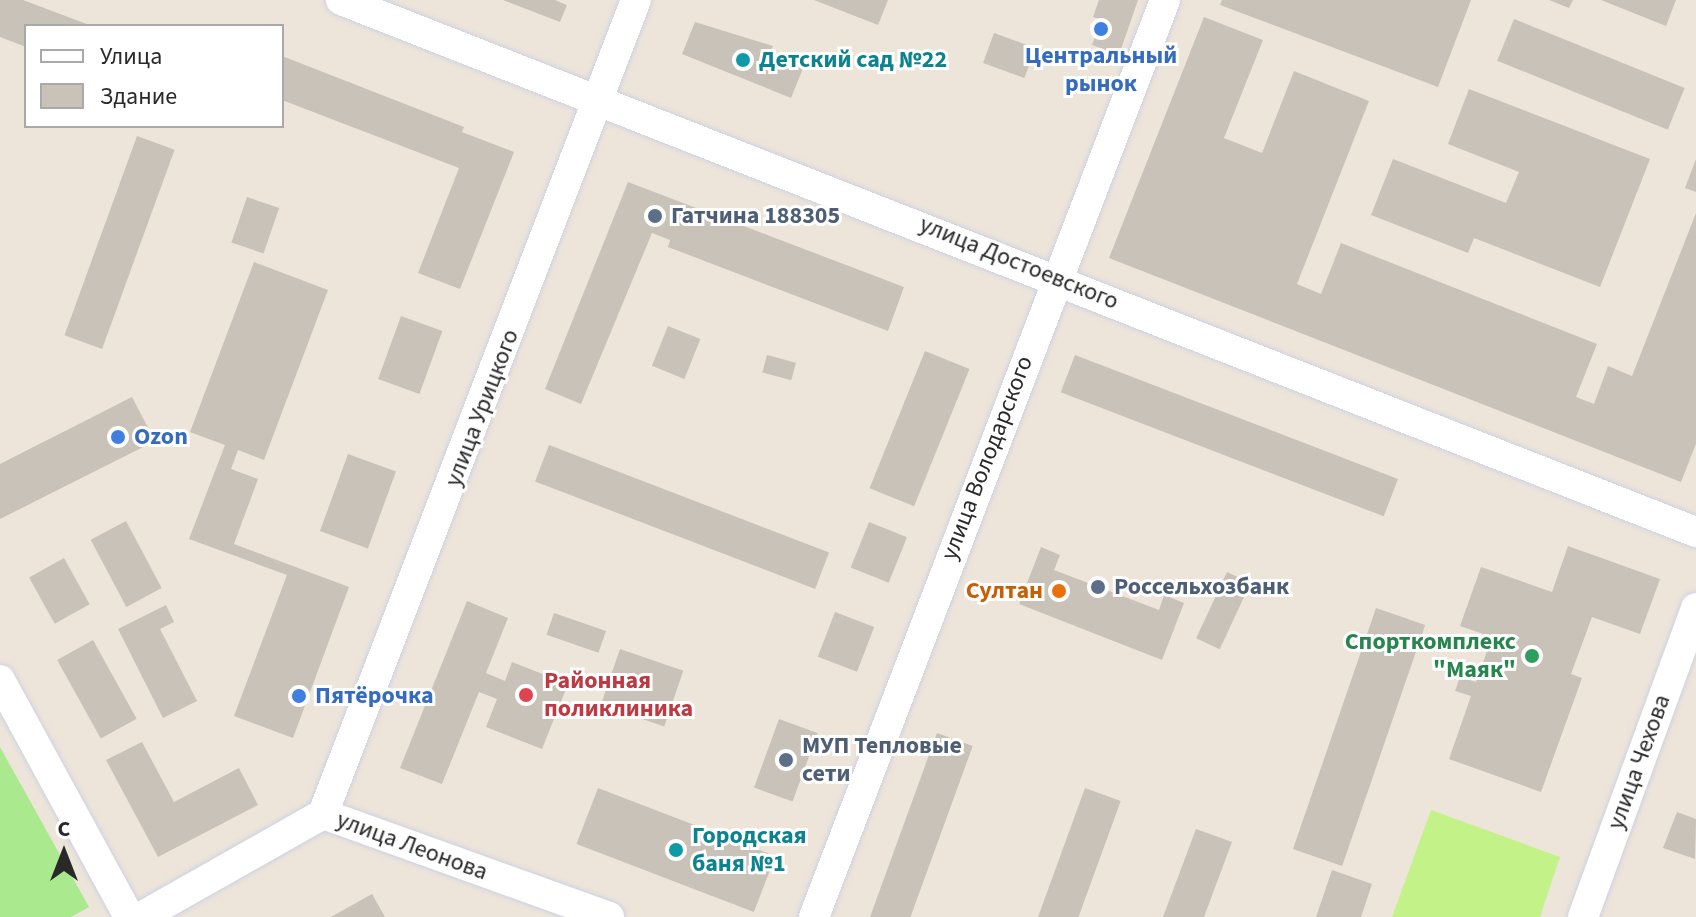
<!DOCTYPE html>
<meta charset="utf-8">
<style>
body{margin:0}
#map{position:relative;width:1696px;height:917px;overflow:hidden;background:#ede5d9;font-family:"Source Sans 3",sans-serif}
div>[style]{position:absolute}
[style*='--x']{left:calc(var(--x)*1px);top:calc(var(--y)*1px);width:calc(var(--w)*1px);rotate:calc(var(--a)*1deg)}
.green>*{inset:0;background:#abe98f}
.pitch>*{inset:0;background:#c3f289}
.building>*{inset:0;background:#c8c2b9;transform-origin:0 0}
.roads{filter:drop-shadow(0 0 2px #ced1e4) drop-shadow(0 0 2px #ced1e4)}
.minor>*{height:30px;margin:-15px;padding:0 15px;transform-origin:15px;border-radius:15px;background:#fff}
.dots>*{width:22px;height:22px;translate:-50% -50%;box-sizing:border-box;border:4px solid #fff;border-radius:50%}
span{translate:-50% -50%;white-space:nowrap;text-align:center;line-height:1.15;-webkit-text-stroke:6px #fff;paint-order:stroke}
.shop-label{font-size:24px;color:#366cbe;font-weight:700}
.left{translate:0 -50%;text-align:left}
.culture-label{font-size:24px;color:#0d838f;font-weight:700}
.service-label{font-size:24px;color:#4e5e75;font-weight:700}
.street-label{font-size:24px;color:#292929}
.food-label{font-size:24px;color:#c56008;font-weight:700}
.right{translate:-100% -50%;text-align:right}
.leisure-label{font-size:24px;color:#27864d;font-weight:700}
.health-label{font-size:24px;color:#be3a42;font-weight:700}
.legend{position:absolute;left:24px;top:24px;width:260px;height:104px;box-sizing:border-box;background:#fff;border:2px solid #a9a9a9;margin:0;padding:10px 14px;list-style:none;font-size:24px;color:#292929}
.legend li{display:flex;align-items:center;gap:16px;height:40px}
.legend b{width:40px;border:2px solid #a9a9a9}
.north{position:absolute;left:24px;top:813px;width:80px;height:80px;-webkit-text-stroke:6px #fff;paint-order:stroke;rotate:0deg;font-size:22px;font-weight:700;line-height:32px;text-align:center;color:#292929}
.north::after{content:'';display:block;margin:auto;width:28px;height:36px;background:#292929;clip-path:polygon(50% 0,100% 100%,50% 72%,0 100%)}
</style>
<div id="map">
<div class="green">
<i style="clip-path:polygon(0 747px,89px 907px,71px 917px,0 917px)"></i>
</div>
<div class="pitch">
<i style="clip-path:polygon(1431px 810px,1560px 857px,1540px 917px,1392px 917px)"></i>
</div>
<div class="building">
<i style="clip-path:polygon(0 0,23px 0,92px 26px,26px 26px,26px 47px,0 37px)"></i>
<i style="clip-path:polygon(503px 0,555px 0,567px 5px,560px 22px)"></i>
<i style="clip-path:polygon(814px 0,888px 0,878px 25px)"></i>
<i style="clip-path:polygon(1099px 0,1138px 0,1119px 55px,1092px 45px,1101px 20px,1093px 17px)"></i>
<i style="clip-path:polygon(1222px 0,1471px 0,1438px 87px,1220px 5px)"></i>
<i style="clip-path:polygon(1549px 0,1573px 0,1569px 8px)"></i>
<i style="clip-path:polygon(1601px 0,1676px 0,1666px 26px)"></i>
<i style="clip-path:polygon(1204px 17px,1263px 40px,1224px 138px,1262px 153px,1294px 71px,1369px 101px,1297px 284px,1321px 294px,1341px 243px,1597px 344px,1576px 397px,1594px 404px,1608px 366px,1632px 376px,1696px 213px,1696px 444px,1681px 482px,1109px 258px)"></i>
<i style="left:1514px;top:19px;width:184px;height:45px;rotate:22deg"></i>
<i style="clip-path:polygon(695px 22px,773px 46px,770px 52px,804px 66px,791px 98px,682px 54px)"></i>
<i style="left:994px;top:33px;width:44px;height:32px;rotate:20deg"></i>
<i style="clip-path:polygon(282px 56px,464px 127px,462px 132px,514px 152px,460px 289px,418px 273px,459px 168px,282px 100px)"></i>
<i style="clip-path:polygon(1469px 89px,1650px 159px,1600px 287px,1474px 238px,1468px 253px,1371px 215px,1393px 159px,1506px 203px,1519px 172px,1448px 144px)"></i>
<i style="left:137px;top:136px;width:40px;height:212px;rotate:20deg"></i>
<i style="clip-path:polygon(1696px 159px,1696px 192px,1685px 188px)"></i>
<i style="clip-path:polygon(628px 182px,904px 287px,888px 331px,668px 247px,670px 240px,652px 233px,581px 404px,545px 389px)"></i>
<i style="left:247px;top:197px;width:34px;height:48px;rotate:19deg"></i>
<i style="clip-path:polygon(254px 262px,328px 290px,264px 460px,238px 450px,231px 469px,258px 479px,234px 544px,349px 587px,293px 738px,234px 716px,287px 575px,189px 539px,225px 445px,190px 432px)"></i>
<i style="left:401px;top:316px;width:44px;height:67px;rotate:20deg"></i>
<i style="left:668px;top:326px;width:35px;height:43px;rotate:22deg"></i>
<i style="left:925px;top:351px;width:48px;height:148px;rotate:22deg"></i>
<i style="left:767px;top:355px;width:30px;height:18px;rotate:15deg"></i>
<i style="left:1075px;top:355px;width:346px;height:40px;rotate:21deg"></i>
<i style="clip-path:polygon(132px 397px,155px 441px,0 519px,0 464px)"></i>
<i style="left:549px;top:445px;width:300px;height:39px;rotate:21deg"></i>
<i style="left:348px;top:454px;width:51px;height:82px;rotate:20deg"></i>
<i style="left:126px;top:521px;width:76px;height:40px;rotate:62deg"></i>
<i style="left:869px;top:522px;width:41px;height:49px;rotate:22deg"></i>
<i style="clip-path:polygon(1568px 546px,1660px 579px,1640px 634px,1592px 617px,1571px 674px,1582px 678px,1541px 792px,1449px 759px,1471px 696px,1455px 691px,1460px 677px,1476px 682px,1492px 637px,1460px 626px,1481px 567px,1552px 592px)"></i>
<i style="clip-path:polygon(1041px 547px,1060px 555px,1054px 570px,1159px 610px,1164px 595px,1184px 603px,1162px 660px,1019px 604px)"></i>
<i style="left:64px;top:558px;width:53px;height:40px;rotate:61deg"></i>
<i style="left:1227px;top:572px;width:26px;height:73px;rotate:25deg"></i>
<i style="clip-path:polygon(467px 601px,508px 618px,486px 673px,505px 681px,512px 662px,568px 684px,542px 749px,486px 727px,497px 699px,479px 692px,442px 784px,400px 768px)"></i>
<i style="clip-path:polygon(166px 605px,174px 622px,160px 629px,197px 701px,163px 718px,118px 629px)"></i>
<i style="left:1376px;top:608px;width:52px;height:255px;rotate:19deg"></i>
<i style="left:835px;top:612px;width:42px;height:48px;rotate:21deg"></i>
<i style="left:554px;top:613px;width:55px;height:23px;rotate:19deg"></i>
<i style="left:93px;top:640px;width:90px;height:41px;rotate:61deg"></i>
<i style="left:620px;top:649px;width:67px;height:59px;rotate:19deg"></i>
<i style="left:779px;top:719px;width:41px;height:73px;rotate:20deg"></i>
<i style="left:937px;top:733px;width:38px;height:196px;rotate:20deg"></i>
<i style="clip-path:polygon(142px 742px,174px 802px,239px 768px,258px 805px,158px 857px,106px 760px)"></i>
<i style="left:598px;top:788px;width:190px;height:60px;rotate:21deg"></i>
<i style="left:1085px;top:788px;width:38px;height:137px;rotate:20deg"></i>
<i style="clip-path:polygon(1677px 812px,1696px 819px,1695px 859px,1663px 848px)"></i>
<i style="clip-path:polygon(1196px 829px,1232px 842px,1204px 917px,1163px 917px)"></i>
<i style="clip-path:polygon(1332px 870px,1372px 884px,1361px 917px,1316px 917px)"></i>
<i style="clip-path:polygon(372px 894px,385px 917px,331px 917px)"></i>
</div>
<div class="roads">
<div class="minor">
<i style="--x:341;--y:0;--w:1456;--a:21.44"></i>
<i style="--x:0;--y:680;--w:270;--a:61.4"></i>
<i style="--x:323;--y:814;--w:872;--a:-68.97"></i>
<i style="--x:141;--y:917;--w:209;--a:-29.5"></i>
<i style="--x:323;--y:814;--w:304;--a:19.8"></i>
<i style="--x:814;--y:917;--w:982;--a:-69.05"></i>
<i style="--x:1583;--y:917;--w:329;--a:-69.9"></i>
</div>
</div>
<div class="dots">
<i style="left:1101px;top:29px;background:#3f7fe0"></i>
<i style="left:743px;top:60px;background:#0f9aa8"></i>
<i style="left:655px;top:216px;background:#5c6f8a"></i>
<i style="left:118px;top:437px;background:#3f7fe0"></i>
<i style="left:1098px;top:587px;background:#5c6f8a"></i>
<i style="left:1059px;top:591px;background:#e8710a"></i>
<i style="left:1532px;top:656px;background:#2e9e5b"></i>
<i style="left:526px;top:695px;background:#e0444e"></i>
<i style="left:299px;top:696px;background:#3f7fe0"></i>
<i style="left:786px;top:760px;background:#5c6f8a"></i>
<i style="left:676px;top:850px;background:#0f9aa8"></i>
</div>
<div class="shop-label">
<span style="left:1101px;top:70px">Центральный<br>рынок</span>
<span class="left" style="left:134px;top:437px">Ozon</span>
<span class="left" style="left:315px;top:696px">Пятёрочка</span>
</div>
<div class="culture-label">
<span class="left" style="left:759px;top:60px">Детский сад №22</span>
<span class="left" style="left:692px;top:850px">Городская<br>баня №1</span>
</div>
<div class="service-label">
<span class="left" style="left:671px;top:216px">Гатчина 188305</span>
<span class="left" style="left:1114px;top:587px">Россельхозбанк</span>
<span class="left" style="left:802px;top:760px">МУП Тепловые<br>сети</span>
</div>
<div class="street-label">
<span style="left:1019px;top:263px;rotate:22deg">улица Достоевского</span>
<span style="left:482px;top:408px;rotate:-69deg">улица Урицкого</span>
<span style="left:987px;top:458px;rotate:-69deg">улица Володарского</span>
<span style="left:1639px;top:762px;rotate:-70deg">улица Чехова</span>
<span style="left:412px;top:846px;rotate:20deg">улица Леонова</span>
</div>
<div class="food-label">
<span class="right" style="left:1043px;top:591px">Султан</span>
</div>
<div class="leisure-label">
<span class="right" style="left:1516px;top:656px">Спорткомплекс<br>"Маяк"</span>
</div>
<div class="health-label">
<span class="left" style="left:544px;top:695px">Районная<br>поликлиника</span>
</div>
<ul class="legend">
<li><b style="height:10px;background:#fff"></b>Улица</li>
<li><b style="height:22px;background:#c8c2b9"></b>Здание</li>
</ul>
<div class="north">С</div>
</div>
